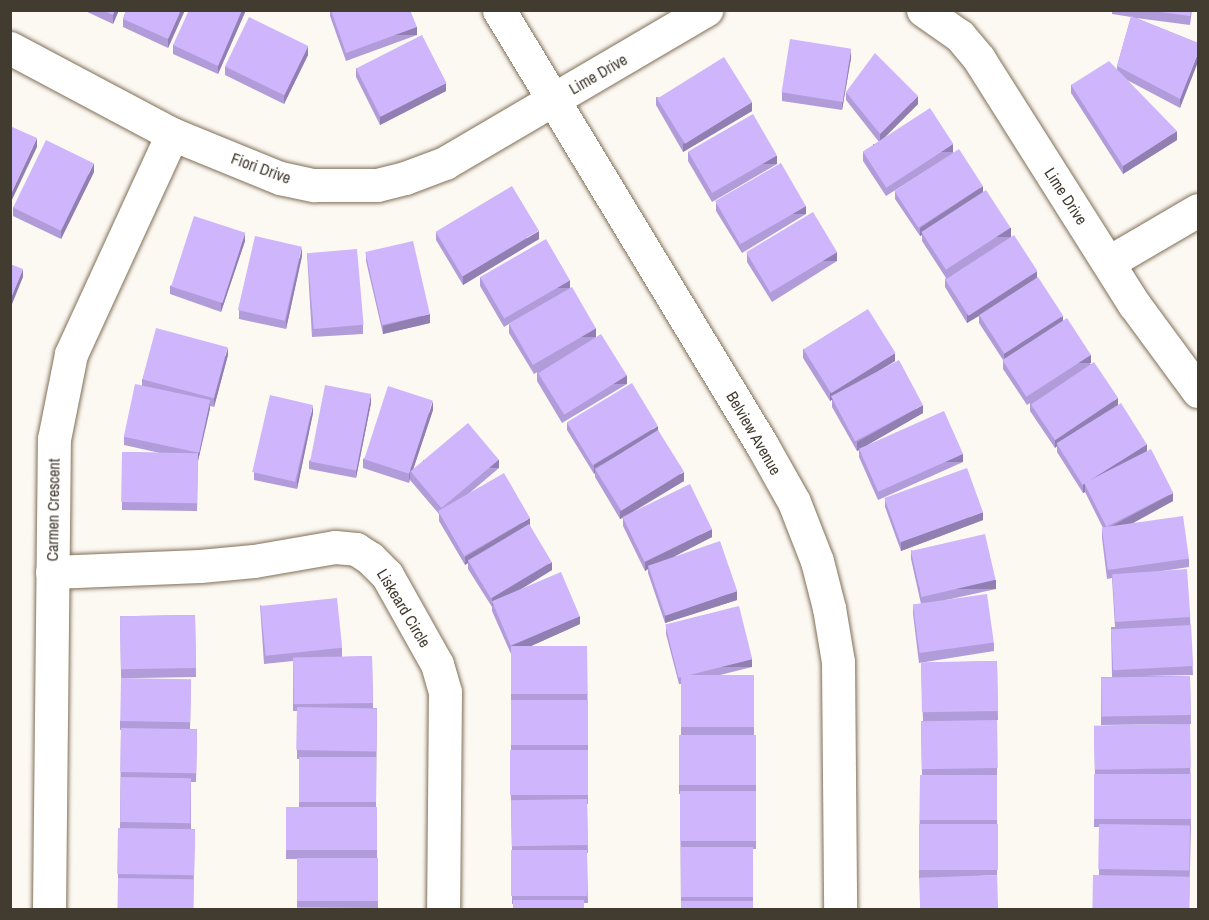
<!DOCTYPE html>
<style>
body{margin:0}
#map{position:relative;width:1209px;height:920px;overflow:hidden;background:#fcf9f3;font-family:"Archivo Narrow",sans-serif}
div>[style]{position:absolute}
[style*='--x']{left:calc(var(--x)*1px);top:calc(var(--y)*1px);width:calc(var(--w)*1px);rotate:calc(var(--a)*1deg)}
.roads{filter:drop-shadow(0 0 2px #806f57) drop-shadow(0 0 2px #806f57)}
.minor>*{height:33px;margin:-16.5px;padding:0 16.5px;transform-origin:16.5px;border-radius:16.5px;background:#fff}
.wall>*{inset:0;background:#b19cd9;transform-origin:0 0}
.shaded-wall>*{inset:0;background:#907fb0;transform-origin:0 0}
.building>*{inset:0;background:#ceb5fc;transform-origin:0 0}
span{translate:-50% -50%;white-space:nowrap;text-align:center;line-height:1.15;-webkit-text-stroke:4.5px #fff;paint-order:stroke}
.street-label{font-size:16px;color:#423b30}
.frame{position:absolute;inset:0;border:12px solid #423b30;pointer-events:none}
</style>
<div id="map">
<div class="roads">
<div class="minor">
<i style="--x:499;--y:10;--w:508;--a:58.84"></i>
<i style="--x:762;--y:445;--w:65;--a:60.7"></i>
<i style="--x:794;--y:502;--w:63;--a:68.7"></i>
<i style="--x:817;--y:561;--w:49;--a:75.7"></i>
<i style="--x:829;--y:608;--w:55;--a:80.5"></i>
<i style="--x:838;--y:662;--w:248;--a:89.5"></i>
<i style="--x:923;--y:10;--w:45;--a:35.1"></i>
<i style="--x:960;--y:36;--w:30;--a:50"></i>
<i style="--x:979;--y:59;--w:290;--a:57.7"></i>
<i style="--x:1134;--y:304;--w:108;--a:53.7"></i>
<i style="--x:10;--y:48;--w:183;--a:28"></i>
<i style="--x:172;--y:134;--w:117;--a:22.2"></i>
<i style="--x:280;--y:178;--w:35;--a:12"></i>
<i style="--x:314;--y:185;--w:63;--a:0"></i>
<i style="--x:377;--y:185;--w:29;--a:-14"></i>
<i style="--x:405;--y:178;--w:43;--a:-20.6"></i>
<i style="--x:445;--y:163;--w:303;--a:-30.4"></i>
<i style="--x:1109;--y:262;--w:103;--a:-30.3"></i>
<i style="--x:52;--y:572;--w:148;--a:-2.3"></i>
<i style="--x:200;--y:566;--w:54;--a:-5.3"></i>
<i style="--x:254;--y:561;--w:82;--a:-9.8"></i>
<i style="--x:335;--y:547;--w:21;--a:5"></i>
<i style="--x:356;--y:549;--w:17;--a:33"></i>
<i style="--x:370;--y:558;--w:24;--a:45"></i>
<i style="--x:387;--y:575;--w:102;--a:60.7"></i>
<i style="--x:437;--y:664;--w:29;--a:74"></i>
<i style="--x:445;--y:692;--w:218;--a:90.5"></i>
<i style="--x:49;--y:910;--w:471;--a:-89.4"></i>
<i style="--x:54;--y:439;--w:87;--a:-78.7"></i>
<i style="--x:71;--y:354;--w:242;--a:-65.3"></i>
</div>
</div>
<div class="wall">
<i style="clip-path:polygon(83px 10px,119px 10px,113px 24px)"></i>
<i style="clip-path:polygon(126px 10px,185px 10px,168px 48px,123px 27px,123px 19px)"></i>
<i style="clip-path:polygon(246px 10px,218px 74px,173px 54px,173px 45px)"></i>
<i style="clip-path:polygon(330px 10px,410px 10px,417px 35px,346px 61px,330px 16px)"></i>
<i style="clip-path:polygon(1112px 10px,1192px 10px,1190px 25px,1136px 18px,1198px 43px,1180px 108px,1127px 80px,1177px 140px,1123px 174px,1071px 93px,1071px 85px,1117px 69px,1117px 66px,1131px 17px,1112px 14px)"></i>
<i style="clip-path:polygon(308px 55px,284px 104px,225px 75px,225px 66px)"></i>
<i style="clip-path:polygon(851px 58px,842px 110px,782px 101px,782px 92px)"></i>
<i style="clip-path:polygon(356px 68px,446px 91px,380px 125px,356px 77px)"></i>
<i style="clip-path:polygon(846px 92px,918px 104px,882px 140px,953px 152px,983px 192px,1063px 321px,1147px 452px,1173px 501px,1128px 525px,1189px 559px,1189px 567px,1156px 572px,1190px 617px,1193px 675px,1144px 676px,1190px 676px,1191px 724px,1101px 725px,1101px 677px,1112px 677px,1111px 627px,1115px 627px,1112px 578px,1107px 579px,1102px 538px,1102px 530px,1104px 530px,1085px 492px,1083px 493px,1057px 452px,1057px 446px,1055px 448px,1030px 411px,1030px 403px,1027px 405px,1003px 369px,1003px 360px,979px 323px,979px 316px,967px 323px,945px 287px,945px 279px,946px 278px,922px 241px,922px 235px,920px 236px,895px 199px,895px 191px,949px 156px,886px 196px,863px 161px,863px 152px,879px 142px,846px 100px)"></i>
<i style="clip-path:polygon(656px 97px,752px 111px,683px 152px,656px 105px)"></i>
<i style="clip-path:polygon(688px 152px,777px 164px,712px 202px,688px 161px)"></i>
<i style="clip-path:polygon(94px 172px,61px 239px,13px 216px,13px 207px)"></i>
<i style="clip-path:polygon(716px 203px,806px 214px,742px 253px,716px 211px)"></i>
<i style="clip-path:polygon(436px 232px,539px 239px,463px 285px,436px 240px)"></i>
<i style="clip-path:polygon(245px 241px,221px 312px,170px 294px,170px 286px)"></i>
<i style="clip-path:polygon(307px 253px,363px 325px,363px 334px,312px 337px)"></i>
<i style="clip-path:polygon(366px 253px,430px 323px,383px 334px,366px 261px)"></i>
<i style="clip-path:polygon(747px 253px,837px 261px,772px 302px,747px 262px)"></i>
<i style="clip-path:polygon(302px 256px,286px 329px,239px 319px,239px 310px)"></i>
<i style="clip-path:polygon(480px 277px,570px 288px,596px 337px,627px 384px,562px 423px,537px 381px,537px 372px,577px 348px,534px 374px,509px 333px,509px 324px,504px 327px,480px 286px)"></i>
<i style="clip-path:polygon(803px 349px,895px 361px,867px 378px,923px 413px,867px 445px,963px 462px,878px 500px,859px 457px,859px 450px,857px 451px,832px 407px,832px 399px,830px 401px,803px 358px)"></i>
<i style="clip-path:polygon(228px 355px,214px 407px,210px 406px,198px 461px,197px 511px,122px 510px,122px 452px,160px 453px,124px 445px,124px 437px,142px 386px,142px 379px)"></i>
<i style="clip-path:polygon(371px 403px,356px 478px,309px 469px,309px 461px)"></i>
<i style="clip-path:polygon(433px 410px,413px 469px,499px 468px,466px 496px,530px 526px,552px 570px,520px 590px,580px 624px,529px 647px,587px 646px,588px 744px,588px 804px,587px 804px,588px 853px,587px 853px,588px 903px,512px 904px,512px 850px,510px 760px,511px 751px,511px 654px,492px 611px,492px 607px,468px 569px,468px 563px,465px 565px,439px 521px,439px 514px,410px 480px,410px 477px,409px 483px,363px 468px,363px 459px)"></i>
<i style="clip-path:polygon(313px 413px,297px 489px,254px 480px,254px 472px)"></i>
<i style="clip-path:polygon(567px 422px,658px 430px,684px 481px,625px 517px,712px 537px,675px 556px,737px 600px,665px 623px,648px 573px,648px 569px,645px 571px,623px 526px,623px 518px,620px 519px,595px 477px,595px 473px,594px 474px,567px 430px)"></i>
<i style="clip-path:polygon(885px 499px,983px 520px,901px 551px,885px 507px)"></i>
<i style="clip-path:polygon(911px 550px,996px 589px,946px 600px,994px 643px,994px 651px,919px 663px,913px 614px,913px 605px,921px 604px,911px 559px)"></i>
<i style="clip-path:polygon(260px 605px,342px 648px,342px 657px,372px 656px,373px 708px,377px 708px,376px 807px,377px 807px,377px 858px,378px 858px,378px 909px,297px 909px,297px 859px,286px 859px,286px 808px,299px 807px,299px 759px,297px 759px,297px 711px,293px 711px,293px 661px,264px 664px)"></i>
<i style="left:195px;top:615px;width:62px;height:75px;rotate:89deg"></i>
<i style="clip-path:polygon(666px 626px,752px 667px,716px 676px,754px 675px,754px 735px,756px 744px,756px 849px,753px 849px,753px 909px,681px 909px,680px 794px,679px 794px,679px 735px,681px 735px,681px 684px,679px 684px,666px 634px)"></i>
<i style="clip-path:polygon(997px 661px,998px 720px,984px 720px,997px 720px,997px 875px,919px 879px,920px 775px,922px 775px,921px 721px,923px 721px,921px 663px)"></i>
<i style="clip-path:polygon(191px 679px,190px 729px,197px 729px,196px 782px,191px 782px,191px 829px,195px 829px,193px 909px,118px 878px,118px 828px,120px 828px,121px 730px,120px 730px,120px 721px)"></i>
<i style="clip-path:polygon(1190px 724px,1191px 828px,1189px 909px,1099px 875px,1099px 827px,1094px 827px,1094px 774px,1095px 774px,1094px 726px)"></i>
</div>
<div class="shaded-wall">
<i style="clip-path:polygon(115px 10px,119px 10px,113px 24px,113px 15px)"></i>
<i style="clip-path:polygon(181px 10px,185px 10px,168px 48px,168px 39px)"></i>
<i style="clip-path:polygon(242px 10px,246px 10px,218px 74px,218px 66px)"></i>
<i style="left:417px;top:27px;width:8px;height:76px;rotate:90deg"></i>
<i style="clip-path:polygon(308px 46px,308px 55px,284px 104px,284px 96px)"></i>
<i style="clip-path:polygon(851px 49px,851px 58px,842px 110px,842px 102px)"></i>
<i style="clip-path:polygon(1198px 53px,1198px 62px,1180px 108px,1180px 99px)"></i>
<i style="clip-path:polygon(446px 83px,446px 91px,380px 125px,380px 116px)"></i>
<i style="clip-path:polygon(918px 96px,918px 104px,880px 142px,880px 134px)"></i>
<i style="clip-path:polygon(752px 102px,752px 111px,683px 152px,683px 144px)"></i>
<i style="clip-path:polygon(1177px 131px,1177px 140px,1123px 174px,1123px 166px)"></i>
<i style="clip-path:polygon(37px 138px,37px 147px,10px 204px,10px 196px)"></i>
<i style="left:953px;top:144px;width:8px;height:80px;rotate:90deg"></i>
<i style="left:777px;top:156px;width:8px;height:75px;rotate:90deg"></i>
<i style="clip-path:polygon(94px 163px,94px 172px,61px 239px,61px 231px)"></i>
<i style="clip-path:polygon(983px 186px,983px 194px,922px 233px,922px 235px,920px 236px,920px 228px)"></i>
<i style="left:806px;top:206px;width:8px;height:75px;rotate:90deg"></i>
<i style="left:1011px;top:228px;width:9px;height:77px;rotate:90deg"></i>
<i style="clip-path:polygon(539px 231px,539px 239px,463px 285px,463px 276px)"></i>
<i style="clip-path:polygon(245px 233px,245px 241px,221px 312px,221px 303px)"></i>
<i style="clip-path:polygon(302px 247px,302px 256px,286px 329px,286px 321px)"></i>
<i style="left:837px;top:252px;width:9px;height:77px;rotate:90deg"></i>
<i style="clip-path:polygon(23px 269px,23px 277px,10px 309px,10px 300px)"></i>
<i style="clip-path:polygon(1037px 271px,1037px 280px,967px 323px,967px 315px)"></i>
<i style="left:570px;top:280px;width:8px;height:77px;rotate:90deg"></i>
<i style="clip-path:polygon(430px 314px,430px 323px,383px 334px,383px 326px)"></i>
<i style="clip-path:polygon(1063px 316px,1063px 324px,1004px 362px,1004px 353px)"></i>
<i style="left:596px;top:328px;width:9px;height:72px;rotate:90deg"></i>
<i style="clip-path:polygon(228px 347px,228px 355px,214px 407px,214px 399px)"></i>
<i style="clip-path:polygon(895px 353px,895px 361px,830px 401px,830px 392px)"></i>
<i style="left:1091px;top:355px;width:8px;height:77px;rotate:90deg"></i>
<i style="left:627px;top:375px;width:9px;height:76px;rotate:90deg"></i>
<i style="clip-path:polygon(371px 394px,371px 403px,356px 478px,356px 470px)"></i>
<i style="clip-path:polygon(1118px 398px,1118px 407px,1057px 444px,1057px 446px,1055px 448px,1055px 440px)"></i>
<i style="clip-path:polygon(210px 400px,210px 409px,198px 461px,198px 452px)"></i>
<i style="clip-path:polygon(433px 401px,433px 410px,412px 473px,410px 471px,410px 477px,409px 483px,409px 474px)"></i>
<i style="clip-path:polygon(313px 405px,313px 413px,297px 489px,297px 481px)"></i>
<i style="clip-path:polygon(923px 405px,923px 413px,857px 451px,857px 442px)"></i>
<i style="clip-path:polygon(658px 426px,658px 434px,595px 468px,595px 473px,594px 474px,594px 465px)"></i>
<i style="clip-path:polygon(1147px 444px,1147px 452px,1085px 485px,1085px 492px,1083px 493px,1083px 485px)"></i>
<i style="left:963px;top:454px;width:8px;height:93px;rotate:90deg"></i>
<i style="left:499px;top:460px;width:8px;height:76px;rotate:90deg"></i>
<i style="clip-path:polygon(684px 472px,684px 481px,620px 519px,620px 511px)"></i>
<i style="clip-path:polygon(1173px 493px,1173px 501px,1108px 537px,1108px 528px)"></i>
<i style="clip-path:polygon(983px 512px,983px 520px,901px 551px,901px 542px)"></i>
<i style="clip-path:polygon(530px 518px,530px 526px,468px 560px,468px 563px,465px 565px,465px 557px)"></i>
<i style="clip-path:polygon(712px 529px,712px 537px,650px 569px,648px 565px,648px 569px,645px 571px,645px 562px)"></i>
<i style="clip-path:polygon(552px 562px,552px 570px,493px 606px,492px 602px,492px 598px)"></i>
<i style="left:996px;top:580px;width:9px;height:77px;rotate:90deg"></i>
<i style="clip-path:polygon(737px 591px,737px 600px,665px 623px,665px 615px)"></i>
<i style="clip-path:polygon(580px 616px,580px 624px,511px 655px,511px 646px)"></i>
<i style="left:752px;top:659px;width:8px;height:75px;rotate:90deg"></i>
</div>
<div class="building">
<i style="clip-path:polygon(102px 10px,115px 10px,113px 15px)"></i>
<i style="clip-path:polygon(126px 10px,181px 10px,168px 39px,123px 19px)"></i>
<i style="clip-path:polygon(189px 10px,242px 10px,218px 66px,173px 45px)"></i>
<i style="clip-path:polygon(331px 10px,410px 10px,417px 27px,346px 53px)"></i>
<i style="clip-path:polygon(1145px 10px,1191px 10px,1190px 16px)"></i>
<i style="clip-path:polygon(1131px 16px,1198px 43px,1198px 53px,1180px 99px,1117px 66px)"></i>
<i style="left:249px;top:17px;width:66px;height:55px;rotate:26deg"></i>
<i style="left:422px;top:35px;width:54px;height:74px;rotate:63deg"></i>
<i style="left:790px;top:39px;width:62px;height:54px;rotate:9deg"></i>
<i style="clip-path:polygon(875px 53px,918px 96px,880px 134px,846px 92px)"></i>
<i style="left:724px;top:57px;width:53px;height:79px;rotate:58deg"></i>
<i style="clip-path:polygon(1109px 61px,1177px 131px,1123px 166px,1071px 85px)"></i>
<i style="left:930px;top:108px;width:43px;height:80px;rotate:57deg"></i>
<i style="left:753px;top:114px;width:48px;height:75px;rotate:60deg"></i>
<i style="clip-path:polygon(10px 126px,37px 138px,10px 196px)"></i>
<i style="left:46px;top:140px;width:53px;height:75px;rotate:26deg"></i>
<i style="left:959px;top:149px;width:44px;height:77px;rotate:57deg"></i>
<i style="left:781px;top:163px;width:50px;height:76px;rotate:60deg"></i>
<i style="left:512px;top:186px;width:52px;height:89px;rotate:59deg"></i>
<i style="left:986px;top:190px;width:45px;height:77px;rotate:57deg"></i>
<i style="left:813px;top:212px;width:47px;height:78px;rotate:59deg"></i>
<i style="left:194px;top:216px;width:54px;height:74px;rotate:18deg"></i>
<i style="left:1014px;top:235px;width:43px;height:82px;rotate:57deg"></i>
<i style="left:255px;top:236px;width:48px;height:76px;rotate:13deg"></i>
<i style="left:546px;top:239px;width:48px;height:76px;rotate:60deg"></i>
<i style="left:413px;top:241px;width:75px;height:49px;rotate:77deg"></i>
<i style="left:357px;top:249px;width:76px;height:50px;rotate:85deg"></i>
<i style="clip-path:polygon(10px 264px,23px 269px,10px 300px)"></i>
<i style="left:1038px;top:277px;width:46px;height:70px;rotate:57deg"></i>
<i style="left:572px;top:287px;width:48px;height:73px;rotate:60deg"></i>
<i style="left:868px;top:309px;width:52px;height:76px;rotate:58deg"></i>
<i style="left:1067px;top:318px;width:44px;height:77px;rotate:57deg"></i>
<i style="left:156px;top:328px;width:74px;height:53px;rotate:15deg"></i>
<i style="left:601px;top:334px;width:49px;height:74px;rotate:58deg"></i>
<i style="left:899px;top:360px;width:51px;height:77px;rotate:62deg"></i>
<i style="left:1094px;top:362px;width:43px;height:76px;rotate:56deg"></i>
<i style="left:632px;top:383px;width:50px;height:76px;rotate:59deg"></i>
<i style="left:135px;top:384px;width:77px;height:54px;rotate:12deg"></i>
<i style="left:325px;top:385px;width:47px;height:78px;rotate:11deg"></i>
<i style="left:388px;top:386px;width:47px;height:77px;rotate:18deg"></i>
<i style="left:270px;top:395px;width:44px;height:79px;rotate:13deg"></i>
<i style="left:1121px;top:403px;width:49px;height:76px;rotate:58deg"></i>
<i style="left:944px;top:411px;width:47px;height:93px;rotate:66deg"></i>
<i style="left:468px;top:423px;width:48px;height:75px;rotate:50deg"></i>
<i style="left:658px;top:430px;width:49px;height:74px;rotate:58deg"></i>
<i style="left:1151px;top:449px;width:49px;height:75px;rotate:63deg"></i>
<i style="left:122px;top:452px;width:76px;height:50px;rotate:1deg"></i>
<i style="left:967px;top:468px;width:47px;height:88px;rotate:70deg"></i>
<i style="left:504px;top:473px;width:52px;height:76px;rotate:60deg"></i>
<i style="left:690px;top:484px;width:50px;height:75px;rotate:64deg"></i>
<i style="left:1183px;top:516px;width:43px;height:82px;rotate:82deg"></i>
<i style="left:529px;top:524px;width:44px;height:71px;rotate:59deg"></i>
<i style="left:985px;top:534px;width:47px;height:76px;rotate:77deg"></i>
<i style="left:720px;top:541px;width:53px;height:76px;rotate:71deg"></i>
<i style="left:1187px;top:569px;width:48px;height:75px;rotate:86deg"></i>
<i style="left:561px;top:572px;width:48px;height:75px;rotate:67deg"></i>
<i style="left:987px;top:594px;width:49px;height:75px;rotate:82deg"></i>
<i style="left:337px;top:598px;width:50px;height:77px;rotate:84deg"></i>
<i style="left:739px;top:606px;width:55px;height:76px;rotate:76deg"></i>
<i style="left:195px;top:615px;width:53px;height:75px;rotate:89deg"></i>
<i style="left:1191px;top:625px;width:41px;height:80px;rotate:87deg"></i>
<i style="left:587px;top:646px;width:48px;height:76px;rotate:90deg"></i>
<i style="left:372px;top:656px;width:47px;height:79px;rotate:89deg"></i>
<i style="left:997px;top:661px;width:50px;height:76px;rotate:89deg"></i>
<i style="left:754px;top:675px;width:52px;height:73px;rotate:90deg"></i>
<i style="left:1190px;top:676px;width:39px;height:89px;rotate:89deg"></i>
<i style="left:121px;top:678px;width:70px;height:43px;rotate:1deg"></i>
<i style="left:511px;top:700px;width:77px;height:45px"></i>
<i style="left:297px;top:707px;width:80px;height:43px;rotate:1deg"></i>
<i style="left:997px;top:720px;width:48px;height:76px;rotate:89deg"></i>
<i style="left:1190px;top:724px;width:44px;height:96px;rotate:89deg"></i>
<i style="left:121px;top:728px;width:76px;height:44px;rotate:1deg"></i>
<i style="left:679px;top:735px;width:77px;height:50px"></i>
<i style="left:588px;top:750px;width:45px;height:78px;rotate:90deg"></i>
<i style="left:299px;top:757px;width:77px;height:45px"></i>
<i style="left:1094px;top:774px;width:97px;height:45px"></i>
<i style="left:920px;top:775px;width:77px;height:45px"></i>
<i style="left:121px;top:777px;width:70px;height:45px;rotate:1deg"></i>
<i style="left:680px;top:791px;width:76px;height:50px"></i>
<i style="left:587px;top:799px;width:46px;height:76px;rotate:89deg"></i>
<i style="left:377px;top:807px;width:43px;height:91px;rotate:90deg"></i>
<i style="left:919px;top:824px;width:79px;height:46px"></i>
<i style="left:1099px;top:824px;width:91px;height:45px;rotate:1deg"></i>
<i style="left:118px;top:828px;width:77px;height:46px;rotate:1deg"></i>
<i style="left:681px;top:847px;width:72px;height:50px"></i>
<i style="left:511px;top:850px;width:76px;height:46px"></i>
<i style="left:297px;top:858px;width:81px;height:43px"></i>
<i style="left:997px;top:875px;width:34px;height:78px;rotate:88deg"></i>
<i style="left:1093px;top:875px;width:97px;height:34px;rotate:1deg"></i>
<i style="left:118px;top:878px;width:76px;height:31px;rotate:1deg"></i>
<i style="left:513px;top:900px;width:71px;height:9px"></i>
<i style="left:681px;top:901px;width:72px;height:8px"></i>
<i style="clip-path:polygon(297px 907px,377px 908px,377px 909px,297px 909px)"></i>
</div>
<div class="street-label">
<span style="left:598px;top:74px;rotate:-30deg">Lime Drive</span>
<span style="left:261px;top:168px;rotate:20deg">Fiori Drive</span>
<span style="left:1066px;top:196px;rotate:57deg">Lime Drive</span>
<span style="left:754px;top:433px;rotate:60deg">Belview Avenue</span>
<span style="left:53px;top:510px;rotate:-89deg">Carmen Crescent</span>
<span style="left:404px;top:608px;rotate:59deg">Liskeard Circle</span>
</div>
<div class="frame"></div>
</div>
